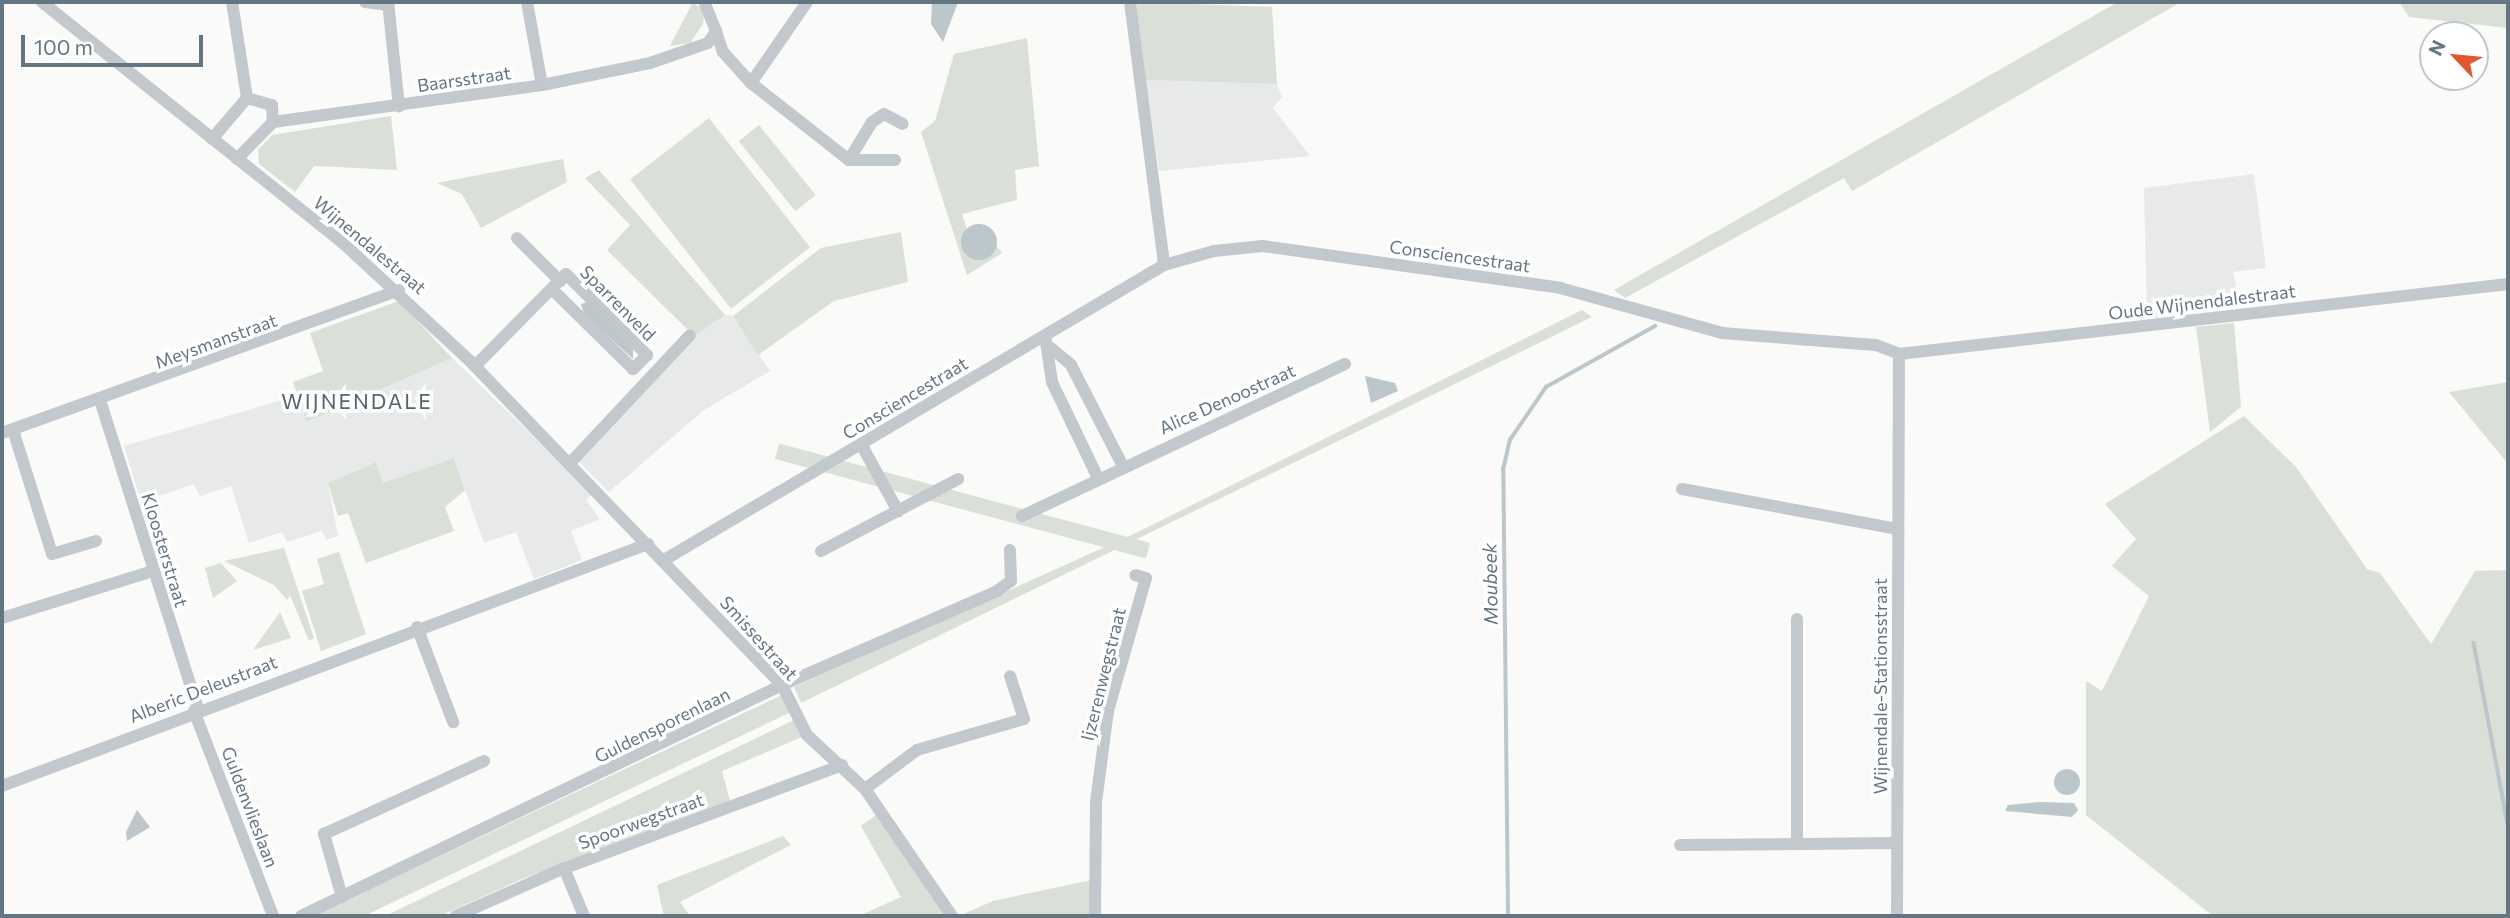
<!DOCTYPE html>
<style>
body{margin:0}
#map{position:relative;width:2510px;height:918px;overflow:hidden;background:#fafaf8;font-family:Commissioner,sans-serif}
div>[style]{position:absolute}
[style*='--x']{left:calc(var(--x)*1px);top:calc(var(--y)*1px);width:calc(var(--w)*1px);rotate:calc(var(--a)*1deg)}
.built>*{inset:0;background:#e8e9e9}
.green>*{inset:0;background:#dadfd7;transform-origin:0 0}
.water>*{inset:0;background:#bbc7cb}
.round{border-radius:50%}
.stream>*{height:3.5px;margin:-1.75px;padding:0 1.75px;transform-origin:1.75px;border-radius:1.75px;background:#bbc7cb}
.minor>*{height:12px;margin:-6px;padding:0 6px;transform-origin:6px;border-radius:6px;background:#c3c8cc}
span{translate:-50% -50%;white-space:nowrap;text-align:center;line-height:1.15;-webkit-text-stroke:7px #fff;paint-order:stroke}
.street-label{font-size:18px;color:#657683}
.water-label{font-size:19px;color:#60757c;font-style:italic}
.quarter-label{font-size:21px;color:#57646e;letter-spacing:2px}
.frame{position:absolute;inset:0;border:4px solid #657683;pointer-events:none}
.north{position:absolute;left:2419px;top:21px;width:70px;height:70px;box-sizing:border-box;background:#fff;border:2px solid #c1c8cd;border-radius:50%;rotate:296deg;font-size:19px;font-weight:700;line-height:28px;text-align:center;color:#657683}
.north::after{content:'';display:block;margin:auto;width:24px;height:32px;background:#e4572e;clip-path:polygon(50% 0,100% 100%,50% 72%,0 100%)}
.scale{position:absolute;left:21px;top:35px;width:182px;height:32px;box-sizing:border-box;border:4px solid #657683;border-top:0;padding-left:9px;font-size:21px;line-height:24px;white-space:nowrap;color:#657683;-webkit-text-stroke:5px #fff;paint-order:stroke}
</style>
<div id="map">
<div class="built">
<i style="clip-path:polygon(1146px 80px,1277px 84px,1282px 97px,1273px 108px,1310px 156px,1159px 171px)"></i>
<i style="clip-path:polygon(2254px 174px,2266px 268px,2233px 272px,2241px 307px,2140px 320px,2147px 313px,2144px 188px)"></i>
<i style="clip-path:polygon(725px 315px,733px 316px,770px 371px,704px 410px,609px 492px,574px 457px,694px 336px)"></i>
<i style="clip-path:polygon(452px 358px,593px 494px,586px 500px,600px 519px,571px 531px,582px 560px,534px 579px,516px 532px,484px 543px,454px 458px,383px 484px,376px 462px,328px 483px,338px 536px,326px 540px,322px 531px,287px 542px,282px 532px,249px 543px,231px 486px,200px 496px,194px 484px,141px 502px,124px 446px,296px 396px,306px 422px)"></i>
</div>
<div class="green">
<i style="clip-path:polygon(693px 2px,704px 11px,703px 24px,690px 43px,670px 46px)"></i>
<i style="clip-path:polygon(1136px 2px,1272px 7px,1277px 84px,1146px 80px)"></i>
<i style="clip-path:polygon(2118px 2px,2181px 2px,1852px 191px,1844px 178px,1625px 298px,1614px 290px)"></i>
<i style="clip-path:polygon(2399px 2px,2508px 2px,2508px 28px,2409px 17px)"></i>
<i style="clip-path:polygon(1027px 38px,1039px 166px,1015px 170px,1017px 200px,962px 214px,977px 260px,996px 245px,1002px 253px,967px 275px,921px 132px,935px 121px,954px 54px)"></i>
<i style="clip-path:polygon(391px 116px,397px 170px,314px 166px,295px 192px,259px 164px,258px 150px,272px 135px)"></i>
<i style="left:709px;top:118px;width:164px;height:100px;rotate:52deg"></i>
<i style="left:759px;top:125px;width:90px;height:26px;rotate:51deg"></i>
<i style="clip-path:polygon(563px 159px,567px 182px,481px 228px,462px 194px,437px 183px)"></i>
<i style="clip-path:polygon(599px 170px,725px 315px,694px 336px,607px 250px,630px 225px,585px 178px)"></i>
<i style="clip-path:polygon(901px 232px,908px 282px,834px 301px,758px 355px,733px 316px,821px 248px)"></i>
<i style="clip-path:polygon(399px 301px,452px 358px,306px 422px,293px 382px,323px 371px,310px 333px)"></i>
<i style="clip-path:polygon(1582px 310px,1592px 317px,801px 703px,794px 687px,1136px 533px)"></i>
<i style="clip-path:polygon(2234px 323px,2241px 407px,2210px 432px,2196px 327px)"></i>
<i style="clip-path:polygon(2508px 382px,2508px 464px,2449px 392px)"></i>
<i style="clip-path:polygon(2244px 416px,2296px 467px,2367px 569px,2380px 573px,2431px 644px,2475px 571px,2508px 570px,2508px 916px,2213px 916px,2086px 815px,2086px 681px,2102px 691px,2149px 596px,2112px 566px,2136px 539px,2105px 504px)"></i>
<i style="clip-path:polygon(454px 458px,465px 490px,445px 507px,454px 531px,366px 563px,348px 513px,338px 516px,328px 483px,376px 462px,383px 483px)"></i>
<i style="left:1150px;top:543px;width:16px;height:384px;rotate:105deg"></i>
<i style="clip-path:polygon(284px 548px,314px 638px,309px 641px,290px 595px,287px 600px,274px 585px,224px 561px)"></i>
<i style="clip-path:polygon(339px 552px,366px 634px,321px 651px,302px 591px,324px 584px,317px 559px)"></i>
<i style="clip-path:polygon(221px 563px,237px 581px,213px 598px,205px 568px)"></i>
<i style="clip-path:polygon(280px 612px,291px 638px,253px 650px)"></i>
<i style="clip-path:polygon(782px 695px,791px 712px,364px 916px,313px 916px)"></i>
<i style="clip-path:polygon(794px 720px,802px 737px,722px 771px,730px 801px,522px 879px,440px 916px,385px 916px)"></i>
<i style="clip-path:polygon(876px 815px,945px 916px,859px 916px,901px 897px,861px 826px)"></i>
<i style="clip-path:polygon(783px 836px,791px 845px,680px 902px,690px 916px,664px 916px,657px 885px)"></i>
<i style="clip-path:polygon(1092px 880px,1091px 916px,961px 915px,993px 901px)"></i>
</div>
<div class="water">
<i style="clip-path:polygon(932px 2px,958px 2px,943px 42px,931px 24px)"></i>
<i class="round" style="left:961px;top:224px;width:36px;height:36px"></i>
<i style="clip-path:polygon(588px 302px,633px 348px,633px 359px,584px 314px,581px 304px)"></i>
<i style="clip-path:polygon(1365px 376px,1395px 383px,1398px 391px,1371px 403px)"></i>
<i class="round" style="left:2054px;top:769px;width:26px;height:26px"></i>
<i style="clip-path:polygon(2040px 802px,2074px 803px,2078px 810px,2072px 817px,2005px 811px,2008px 805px)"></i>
<i style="clip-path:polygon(137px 810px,150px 827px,127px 841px,126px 832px)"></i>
</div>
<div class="stream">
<i style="--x:2474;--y:643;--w:184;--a:79.4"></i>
<i style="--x:1508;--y:916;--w:446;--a:-90.6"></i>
<i style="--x:1503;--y:470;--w:31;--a:-77"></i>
<i style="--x:1510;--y:440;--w:64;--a:-55.8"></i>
<i style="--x:1546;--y:387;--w:125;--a:-29.2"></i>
</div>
<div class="minor">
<i style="--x:42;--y:2;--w:386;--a:38.7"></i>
<i style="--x:343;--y:243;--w:173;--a:42.9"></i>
<i style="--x:470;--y:361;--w:450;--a:46.1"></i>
<i style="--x:782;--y:685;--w:56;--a:63.4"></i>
<i style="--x:807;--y:735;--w:79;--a:43"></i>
<i style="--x:865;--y:789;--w:154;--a:55.6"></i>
<i style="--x:232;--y:2;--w:97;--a:81.1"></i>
<i style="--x:365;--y:2;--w:24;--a:7"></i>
<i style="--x:388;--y:2;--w:105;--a:84"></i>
<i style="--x:527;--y:2;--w:84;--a:79.8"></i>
<i style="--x:1130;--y:2;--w:265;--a:82.6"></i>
<i style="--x:716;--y:31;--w:22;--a:72"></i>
<i style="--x:723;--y:52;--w:42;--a:47.9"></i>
<i style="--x:751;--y:83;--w:125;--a:38.2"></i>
<i style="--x:849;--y:160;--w:46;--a:0"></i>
<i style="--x:751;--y:83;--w:98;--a:-55.3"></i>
<i style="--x:212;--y:139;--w:54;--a:-49.5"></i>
<i style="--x:247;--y:98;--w:26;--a:16"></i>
<i style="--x:272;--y:105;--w:17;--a:87"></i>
<i style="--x:237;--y:159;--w:52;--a:-45.8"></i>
<i style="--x:273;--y:122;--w:272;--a:-7.8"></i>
<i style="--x:542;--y:85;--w:110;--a:-11.5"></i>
<i style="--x:650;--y:63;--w:61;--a:-19"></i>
<i style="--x:708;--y:43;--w:14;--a:-56"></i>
<i style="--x:716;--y:31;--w:31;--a:-112"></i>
<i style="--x:849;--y:160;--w:44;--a:-58.8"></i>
<i style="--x:872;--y:122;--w:14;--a:-34"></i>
<i style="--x:884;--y:114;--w:21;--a:28"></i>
<i style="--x:517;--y:238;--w:61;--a:45"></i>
<i style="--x:1045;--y:336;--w:47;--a:81.3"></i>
<i style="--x:1052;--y:382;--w:106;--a:64.4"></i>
<i style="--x:1051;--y:348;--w:26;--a:40"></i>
<i style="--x:1071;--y:365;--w:114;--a:62.8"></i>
<i style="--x:475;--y:366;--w:129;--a:-45.3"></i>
<i style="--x:566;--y:274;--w:115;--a:45"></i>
<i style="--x:647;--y:355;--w:20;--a:135"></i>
<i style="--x:633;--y:369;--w:114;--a:-135.4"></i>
<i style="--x:100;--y:400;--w:324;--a:72.4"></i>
<i style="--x:13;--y:430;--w:130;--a:72.5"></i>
<i style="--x:52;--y:554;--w:46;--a:-16.5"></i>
<i style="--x:2;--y:433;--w:422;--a:-19.8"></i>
<i style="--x:861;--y:444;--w:77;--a:61.1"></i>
<i style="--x:570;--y:463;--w:175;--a:-46.8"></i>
<i style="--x:1682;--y:489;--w:220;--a:10.5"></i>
<i style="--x:1022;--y:516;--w:357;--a:-25.2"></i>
<i style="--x:821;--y:551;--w:155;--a:-27.7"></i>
<i style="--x:664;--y:560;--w:581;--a:-30.54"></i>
<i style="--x:1164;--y:265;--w:52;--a:-15.6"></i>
<i style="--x:1214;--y:251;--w:49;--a:-5.8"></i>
<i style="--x:1263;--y:246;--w:300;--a:8"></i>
<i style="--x:1560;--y:288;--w:168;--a:15.5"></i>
<i style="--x:1722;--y:333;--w:154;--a:4.5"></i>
<i style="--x:1876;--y:345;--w:25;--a:21"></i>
<i style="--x:1899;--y:354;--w:613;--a:-6.56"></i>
<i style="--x:2;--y:618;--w:158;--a:-17.3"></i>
<i style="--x:1797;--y:619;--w:222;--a:90"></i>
<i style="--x:417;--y:627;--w:102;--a:69.2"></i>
<i style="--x:194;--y:711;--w:220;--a:68.9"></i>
<i style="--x:2;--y:786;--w:690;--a:-20.54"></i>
<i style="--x:865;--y:789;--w:65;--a:-36.9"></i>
<i style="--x:917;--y:750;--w:111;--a:-16.2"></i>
<i style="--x:1024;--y:719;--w:45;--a:-108"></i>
<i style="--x:1680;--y:845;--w:217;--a:-0.5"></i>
<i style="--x:564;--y:868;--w:52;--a:67.4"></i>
<i style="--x:342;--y:897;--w:66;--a:-105.9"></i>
<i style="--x:324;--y:834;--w:176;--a:-24.5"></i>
<i style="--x:301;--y:916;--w:534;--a:-25.65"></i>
<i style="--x:782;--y:685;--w:235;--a:-23.6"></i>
<i style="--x:997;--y:591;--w:17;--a:-36"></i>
<i style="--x:1011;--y:581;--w:31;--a:-92"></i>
<i style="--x:456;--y:916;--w:114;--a:-23.9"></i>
<i style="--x:560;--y:870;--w:301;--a:-20.4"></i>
<i style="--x:1095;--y:916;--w:114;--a:-89.5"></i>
<i style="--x:1096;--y:802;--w:92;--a:-82.5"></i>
<i style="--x:1108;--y:711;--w:138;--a:-74.1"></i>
<i style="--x:1146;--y:578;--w:11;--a:-165"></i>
<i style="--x:1897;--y:916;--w:562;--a:-89.8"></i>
</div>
<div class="street-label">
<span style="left:464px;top:79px;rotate:-8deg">Baarsstraat</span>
<span style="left:370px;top:245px;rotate:40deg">Wijnendalestraat</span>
<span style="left:1460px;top:256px;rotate:8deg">Consciencestraat</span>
<span style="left:2202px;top:302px;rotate:-7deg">Oude Wijnendalestraat</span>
<span style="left:618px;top:303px;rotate:45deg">Sparrenveld</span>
<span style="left:216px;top:341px;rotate:-20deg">Meysmanstraat</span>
<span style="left:905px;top:398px;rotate:-31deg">Consciencestraat</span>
<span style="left:1227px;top:399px;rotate:-24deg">Alice Denoostraat</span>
<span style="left:165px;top:550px;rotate:73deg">Kloosterstraat</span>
<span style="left:759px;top:638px;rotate:48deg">Smissestraat</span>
<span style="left:1103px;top:674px;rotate:-76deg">Ijzerenwegstraat</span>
<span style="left:1880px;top:686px;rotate:-90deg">Wijnendale-Stationsstraat</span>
<span style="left:203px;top:689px;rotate:-21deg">Alberic Deleustraat</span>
<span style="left:662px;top:725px;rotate:-26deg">Guldensporenlaan</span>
<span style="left:250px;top:807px;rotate:69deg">Guldenvlieslaan</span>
<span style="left:641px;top:821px;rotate:-20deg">Spoorwegstraat</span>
</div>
<div class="water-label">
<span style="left:1490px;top:584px;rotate:-91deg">Moubeek</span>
</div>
<div class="quarter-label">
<span style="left:357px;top:401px">WIJNENDALE</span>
</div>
<div class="frame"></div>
<div class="north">N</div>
<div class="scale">100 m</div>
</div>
